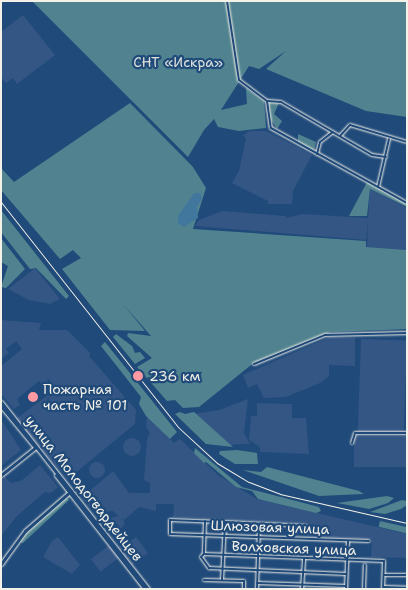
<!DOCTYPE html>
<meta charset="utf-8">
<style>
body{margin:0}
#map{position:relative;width:408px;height:590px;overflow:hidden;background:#1f4a7a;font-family:"Shantell Sans",sans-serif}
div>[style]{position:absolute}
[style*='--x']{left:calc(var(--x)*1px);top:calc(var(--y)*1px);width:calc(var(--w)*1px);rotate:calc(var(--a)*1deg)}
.built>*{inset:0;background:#345685;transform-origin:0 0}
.round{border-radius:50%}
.green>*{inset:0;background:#50838f;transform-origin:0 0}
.water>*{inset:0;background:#41779d}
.roads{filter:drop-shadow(0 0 1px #f4f1e8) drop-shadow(0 0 1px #f4f1e8)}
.street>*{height:2px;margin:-1px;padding:0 1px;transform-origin:1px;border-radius:1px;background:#1f4a7a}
.secondary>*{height:3px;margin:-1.5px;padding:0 1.5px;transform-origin:1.5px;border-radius:1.5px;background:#1f4a7a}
.rail>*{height:1px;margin:-0.5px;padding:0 0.5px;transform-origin:0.5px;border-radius:0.5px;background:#f4f1e8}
.dots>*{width:14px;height:14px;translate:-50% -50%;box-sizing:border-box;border:2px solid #1f4a7a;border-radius:50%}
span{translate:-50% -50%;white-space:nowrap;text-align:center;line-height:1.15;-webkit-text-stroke:4.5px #1f4a7a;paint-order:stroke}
.park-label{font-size:14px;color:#dbe0db}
.poi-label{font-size:14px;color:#f4f1e8}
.left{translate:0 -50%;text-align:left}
.street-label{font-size:14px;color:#f4f1e8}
.frame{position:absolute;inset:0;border:2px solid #f4f1e8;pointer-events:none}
</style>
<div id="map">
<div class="built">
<i style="clip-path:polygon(23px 15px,55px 55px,17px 84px,13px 78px,6px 83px,1px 77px,1px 32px)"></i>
<i style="clip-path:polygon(250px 131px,266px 131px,312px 155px,293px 191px,292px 204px,268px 204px,268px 201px,232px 183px,239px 171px,246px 139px,243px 135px)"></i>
<i style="clip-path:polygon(370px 189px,407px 208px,407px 250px,367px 247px,368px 221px,366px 240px,195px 226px,199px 220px,222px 211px,286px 216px,286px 218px,303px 214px,368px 218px)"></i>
<i style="clip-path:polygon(35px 268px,60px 299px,50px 304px,29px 300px,8px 289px)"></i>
<i style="clip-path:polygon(1px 320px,41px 323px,39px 330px,67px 330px,91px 354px,89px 356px,136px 410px,135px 424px,68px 479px,16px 419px,49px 394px,39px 381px,17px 399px,20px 405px,14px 409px,1px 394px,1px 366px,22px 349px,16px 341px,6px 349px,9px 353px,1px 359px)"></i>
<i style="clip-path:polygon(330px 337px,355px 338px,355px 366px,329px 365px,329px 376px,320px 383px,286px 397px,264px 398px,257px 384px,248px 388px,243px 375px)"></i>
<i style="left:361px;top:339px;width:46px;height:93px;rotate:2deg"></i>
<i style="clip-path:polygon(248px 399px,244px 433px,250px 444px,226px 445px,193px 414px,219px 410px)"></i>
<i style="clip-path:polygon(257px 403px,292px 404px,292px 418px,306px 418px,309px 454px,260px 452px,260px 447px,249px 440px,251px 416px,257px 416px)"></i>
<i style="clip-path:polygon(147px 416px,174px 443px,180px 439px,218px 475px,257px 499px,407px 534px,407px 558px,371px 557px,372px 539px,308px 536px,309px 523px,173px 517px,174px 504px,156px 504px,156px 511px,139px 507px,124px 520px,121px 517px,125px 523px,116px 537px,103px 520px,118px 516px,113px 511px,97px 513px,81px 498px,113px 471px,129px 493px,150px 493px,150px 483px,144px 480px,147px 439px,150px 433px,146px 427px)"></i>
<i style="clip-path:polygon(1px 419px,21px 450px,1px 466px)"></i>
<i style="left:354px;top:436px;width:53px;height:31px"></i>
<i class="round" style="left:123px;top:438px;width:18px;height:18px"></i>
<i class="round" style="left:89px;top:462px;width:16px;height:16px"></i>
<i style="clip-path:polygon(40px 465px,58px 487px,51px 493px,45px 492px,17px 516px,1px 536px,1px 481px,5px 477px,11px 483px,21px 481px)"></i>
<i style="clip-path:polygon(58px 537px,80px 565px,72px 574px,43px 557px,52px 541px)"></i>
<i style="left:136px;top:537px;width:20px;height:20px;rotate:53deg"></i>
<i style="left:109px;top:545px;width:16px;height:23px;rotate:52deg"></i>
</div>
<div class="green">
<i style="clip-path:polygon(32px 1px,407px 1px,407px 117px,366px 111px,266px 69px,286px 51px,259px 69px,249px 66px,221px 110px,247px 104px,246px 88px,264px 101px,266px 128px,239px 131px,218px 127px,214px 119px,204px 130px,188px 157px)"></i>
<i style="clip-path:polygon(273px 101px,279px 103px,274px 114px,282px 121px,277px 129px,270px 118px,268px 102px)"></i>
<i style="clip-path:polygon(130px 103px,193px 167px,206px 188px,193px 229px,366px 241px,366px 247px,407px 250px,407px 329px,330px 332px,251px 365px,199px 407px,183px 408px,175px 400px,167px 401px,137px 367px,152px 358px,127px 336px,128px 333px,151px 336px,123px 304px,145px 331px,110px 330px,62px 269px,81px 258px,73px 250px,60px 259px,1px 190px,1px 168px,14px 182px)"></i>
<i style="clip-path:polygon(298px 134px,316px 142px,314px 151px,298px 142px)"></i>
<i style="clip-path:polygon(367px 182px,407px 204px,407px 207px,370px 189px,367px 216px,349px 216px)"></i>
<i style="clip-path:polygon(1px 210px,69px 296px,66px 299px,36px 268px,30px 269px,1px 232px)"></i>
<i style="clip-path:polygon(1px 238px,25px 269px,6px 288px,1px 287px,8px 266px,1px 262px)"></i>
<i style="clip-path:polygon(116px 334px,132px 346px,135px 353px,140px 352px,145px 358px,135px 364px,113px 337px)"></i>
<i style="clip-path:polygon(105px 342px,177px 432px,170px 439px,146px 416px,139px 404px,141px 397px,101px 346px)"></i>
<i style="clip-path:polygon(180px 412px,185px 414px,194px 412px,233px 447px,206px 444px,175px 414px)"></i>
<i style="clip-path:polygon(195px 448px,242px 487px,319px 507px,321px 511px,316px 513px,258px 499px,252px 491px,236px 487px,206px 462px,204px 463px,194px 453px)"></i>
<i style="clip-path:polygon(237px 450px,257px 453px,258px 464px,235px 464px,219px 454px,220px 451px)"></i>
<i style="clip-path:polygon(267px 467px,359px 491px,364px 494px,319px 496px,243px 470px,261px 472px)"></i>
<i style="clip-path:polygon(66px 496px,69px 500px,23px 543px,19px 542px,33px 525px)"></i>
<i style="clip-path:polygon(387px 496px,394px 498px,388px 503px,369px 509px,337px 503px)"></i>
<i style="clip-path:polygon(402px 500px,407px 501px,407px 505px,401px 509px,385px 514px,370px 512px)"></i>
<i style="left:380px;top:521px;width:28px;height:6px;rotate:13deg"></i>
</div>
<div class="water">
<i style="clip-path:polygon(194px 193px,200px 193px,202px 198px,197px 207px,198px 218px,184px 227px,178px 223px,178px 216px)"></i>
</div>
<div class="roads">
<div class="street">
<i style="--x:227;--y:1;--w:80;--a:81.4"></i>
<i style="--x:239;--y:80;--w:35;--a:37"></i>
<i style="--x:267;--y:101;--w:27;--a:82"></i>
<i style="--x:271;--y:128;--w:155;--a:28.9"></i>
<i style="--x:267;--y:101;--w:14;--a:4"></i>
<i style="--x:281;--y:102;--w:105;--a:30.2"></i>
<i style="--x:372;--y:155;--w:14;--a:8"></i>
<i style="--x:340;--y:136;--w:15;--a:-48"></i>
<i style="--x:350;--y:125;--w:59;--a:16.6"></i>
<i style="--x:317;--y:154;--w:12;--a:-76"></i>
<i style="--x:320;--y:142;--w:16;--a:-38"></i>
<i style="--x:378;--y:187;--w:49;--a:-77.1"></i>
<i style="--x:254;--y:364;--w:77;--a:-22.2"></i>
<i style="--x:325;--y:335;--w:82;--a:-1.4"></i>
<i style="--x:352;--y:443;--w:10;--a:-73"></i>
<i style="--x:355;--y:433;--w:52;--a:0"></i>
<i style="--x:205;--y:521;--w:33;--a:92"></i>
<i style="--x:204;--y:554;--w:4;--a:135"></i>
<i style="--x:201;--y:557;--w:14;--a:54"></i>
<i style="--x:209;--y:568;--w:137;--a:2.5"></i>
<i style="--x:221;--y:522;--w:51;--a:-177.8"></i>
<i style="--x:170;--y:520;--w:14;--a:90"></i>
<i style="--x:170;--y:534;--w:199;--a:2"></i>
<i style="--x:204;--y:554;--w:180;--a:2.2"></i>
<i style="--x:384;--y:561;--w:28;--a:92"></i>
<i style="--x:384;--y:575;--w:23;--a:0"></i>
<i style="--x:204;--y:580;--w:40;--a:1.4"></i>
<i style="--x:244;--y:581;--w:8;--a:90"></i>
<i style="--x:222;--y:580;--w:58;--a:-87"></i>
<i style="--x:225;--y:522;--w:82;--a:2.8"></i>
<i style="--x:257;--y:583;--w:89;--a:1.9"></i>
<i style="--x:384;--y:587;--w:23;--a:2"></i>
<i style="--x:257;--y:589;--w:65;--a:-88.2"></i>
<i style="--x:302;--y:589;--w:30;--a:-86"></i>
<i style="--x:346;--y:589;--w:48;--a:-87.6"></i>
<i style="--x:364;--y:589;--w:24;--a:-88"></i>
</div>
<div class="secondary">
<i style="--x:1;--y:402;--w:238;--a:51.8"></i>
<i style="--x:1;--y:406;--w:52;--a:50.5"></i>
<i style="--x:1;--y:475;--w:45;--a:-38.7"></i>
<i style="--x:56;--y:475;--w:145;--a:52"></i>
<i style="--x:1;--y:564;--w:41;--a:-54"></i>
<i style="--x:25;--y:531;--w:61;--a:-41"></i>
</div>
</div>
<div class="rail">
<i style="--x:1;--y:202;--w:286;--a:51.8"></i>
<i style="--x:178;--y:427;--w:53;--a:42.7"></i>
<i style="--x:217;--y:463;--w:37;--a:31"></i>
<i style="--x:249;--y:482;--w:33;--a:21"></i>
<i style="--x:280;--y:494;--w:130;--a:12.9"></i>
</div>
<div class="dots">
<i style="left:138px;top:376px;background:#ff9aa2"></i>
<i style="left:33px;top:397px;background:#ff9aa2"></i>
</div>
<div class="park-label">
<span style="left:178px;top:62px">СНТ «Искра»</span>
</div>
<div class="poi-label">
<span class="left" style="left:149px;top:376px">236 км</span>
<span class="left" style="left:43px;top:397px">Пожарная<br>часть № 101</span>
</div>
<div class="street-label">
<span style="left:84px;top:488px;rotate:52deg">улица Молодогвардейцев</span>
<span style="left:270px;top:527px;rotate:2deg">Шлюзовая улица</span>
<span style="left:294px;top:548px;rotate:2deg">Волховская улица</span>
</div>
<div class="frame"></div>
</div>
